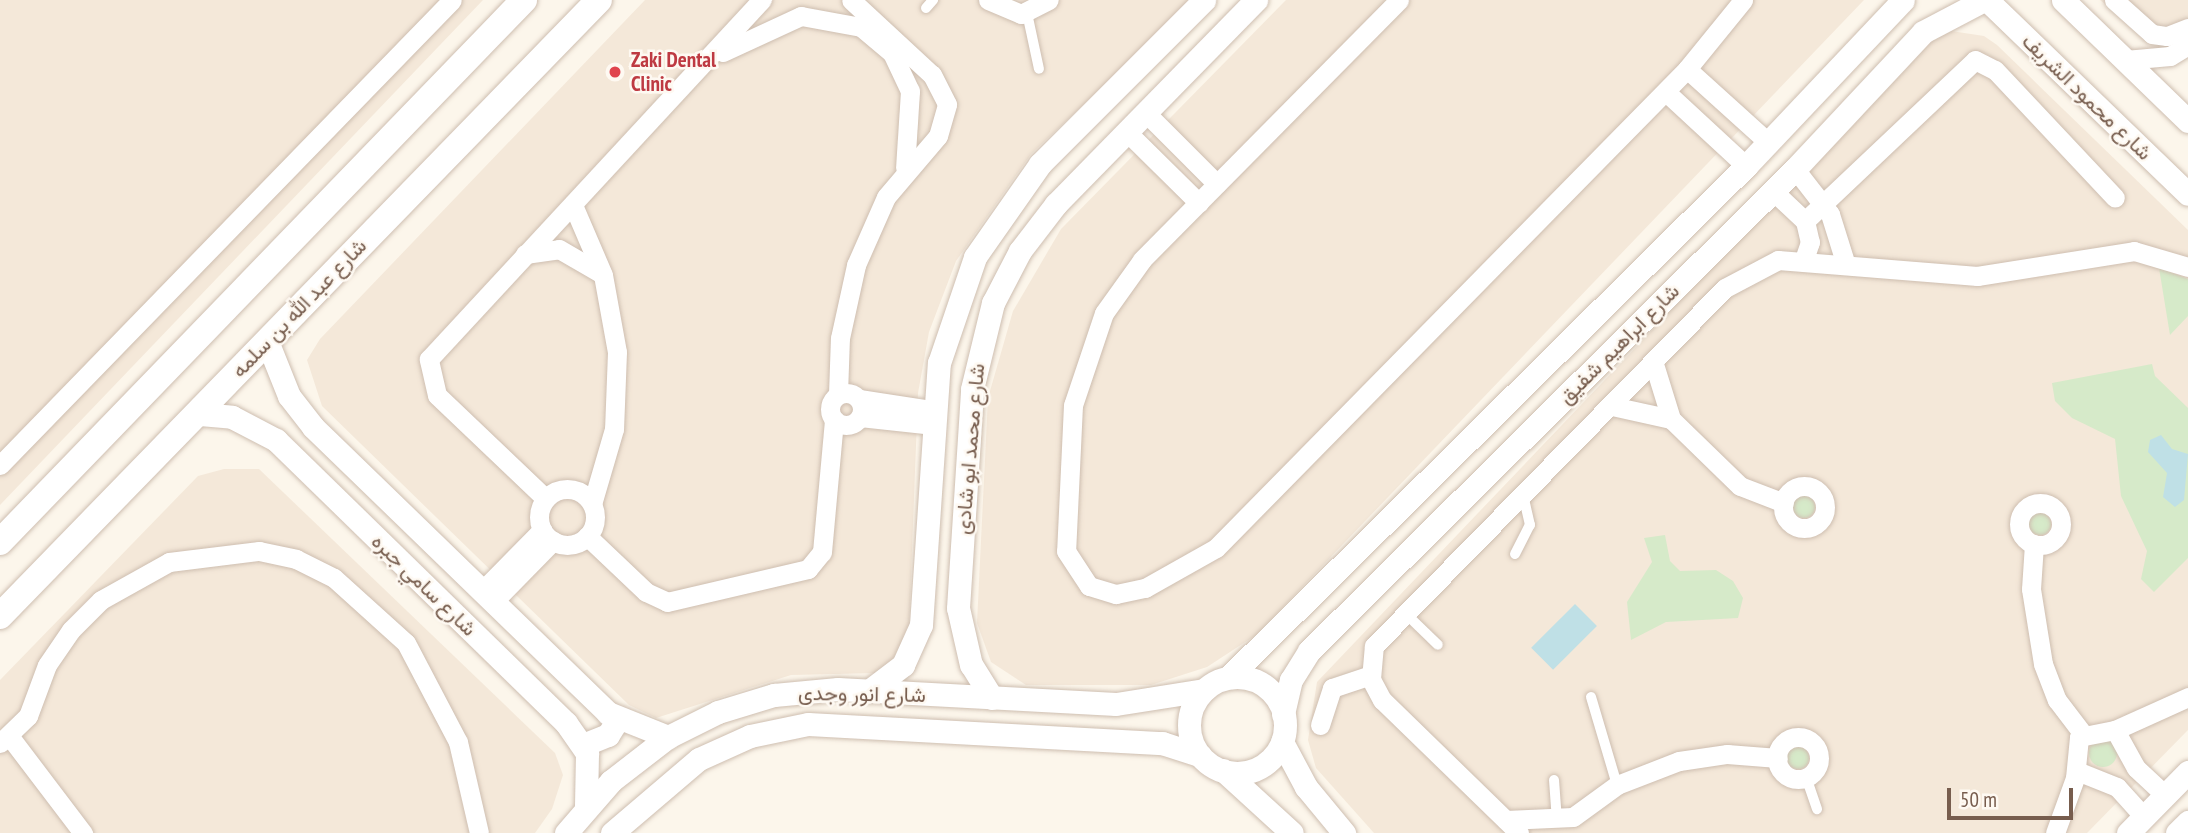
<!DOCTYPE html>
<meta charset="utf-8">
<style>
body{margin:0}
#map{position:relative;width:2188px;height:833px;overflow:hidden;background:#fcf6eb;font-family:"PT Sans Narrow",Vazirmatn,sans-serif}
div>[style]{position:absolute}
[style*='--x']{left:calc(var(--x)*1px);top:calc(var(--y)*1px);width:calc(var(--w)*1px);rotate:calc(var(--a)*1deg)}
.residential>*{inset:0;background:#f4e8d9}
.green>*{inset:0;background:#d6eac9}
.round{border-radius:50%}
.water>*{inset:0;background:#bfe0e6;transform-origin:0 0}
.roads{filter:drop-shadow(0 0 2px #cebeb0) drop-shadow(0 0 2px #cebeb0)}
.service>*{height:10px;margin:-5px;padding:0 5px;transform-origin:5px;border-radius:5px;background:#fff}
.minor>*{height:19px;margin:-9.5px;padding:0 9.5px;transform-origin:9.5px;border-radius:9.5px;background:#fff}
.minor>.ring{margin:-9.5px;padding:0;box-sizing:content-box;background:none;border:19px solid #fff;border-radius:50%}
.tertiary>*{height:23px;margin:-11.5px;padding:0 11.5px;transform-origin:11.5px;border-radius:11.5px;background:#fff}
.tertiary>.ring{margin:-11.5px;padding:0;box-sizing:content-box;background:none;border:23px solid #fff;border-radius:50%}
.secondary>*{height:26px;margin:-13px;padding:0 13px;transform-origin:13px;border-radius:13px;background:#fff}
.dots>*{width:19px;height:19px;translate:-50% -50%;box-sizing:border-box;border:4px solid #fef9f2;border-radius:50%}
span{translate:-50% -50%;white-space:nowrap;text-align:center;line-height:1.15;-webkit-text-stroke:5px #fef9f2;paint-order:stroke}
.health-label{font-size:21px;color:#be3a42;font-weight:700}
.left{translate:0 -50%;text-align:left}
.street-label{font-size:21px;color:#775d4e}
.scale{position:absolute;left:1947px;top:788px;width:126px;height:32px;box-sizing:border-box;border:4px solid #775d4e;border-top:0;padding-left:9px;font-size:21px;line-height:24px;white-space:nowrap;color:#775d4e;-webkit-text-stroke:5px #fef9f2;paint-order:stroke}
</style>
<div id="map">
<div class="residential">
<i style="clip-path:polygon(0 0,483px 0,0 505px)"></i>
<i style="clip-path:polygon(645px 0,1194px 0,1031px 154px,956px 261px,929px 332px,918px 393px,909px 629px,901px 655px,876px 673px,791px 675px,656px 718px,629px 705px,322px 406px,307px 360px,320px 339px)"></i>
<i style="clip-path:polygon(1286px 0,1864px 0,1256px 635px,1207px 667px,1151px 685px,1026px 685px,991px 662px,977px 623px,988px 398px,1013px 311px,1061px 229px)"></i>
<i style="clip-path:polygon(2100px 0,2188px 0,2188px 31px,2147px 37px)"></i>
<i style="clip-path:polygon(1951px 31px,1984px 36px,1997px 45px,2188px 230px,2188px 730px,2087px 833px,1374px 833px,1316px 768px,1308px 740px,1317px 682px,1923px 46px)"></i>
<i style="clip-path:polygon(224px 469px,259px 469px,555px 753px,563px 775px,552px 809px,535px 833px,0 833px,0 680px,198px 476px)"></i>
</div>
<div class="green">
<i style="clip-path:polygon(2159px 268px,2188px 279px,2188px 316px,2170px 335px)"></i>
<i style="clip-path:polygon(2152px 364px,2155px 376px,2188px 408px,2188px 558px,2154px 592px,2141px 579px,2147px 551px,2121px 496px,2115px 439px,2072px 418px,2055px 401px,2052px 383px)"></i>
<i class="round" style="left:1793px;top:496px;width:22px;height:22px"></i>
<i class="round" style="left:2029px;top:513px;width:22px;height:22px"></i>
<i style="clip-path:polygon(1665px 535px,1670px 561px,1680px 571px,1716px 570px,1733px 581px,1743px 598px,1738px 618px,1666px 622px,1631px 640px,1627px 602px,1652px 562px,1644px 538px)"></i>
<i class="round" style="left:2089px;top:739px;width:28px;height:28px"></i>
<i class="round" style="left:1787px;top:747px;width:22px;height:22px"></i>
</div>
<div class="water">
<i style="clip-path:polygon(2161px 435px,2172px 449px,2188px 454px,2184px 500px,2175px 507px,2163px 497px,2167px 473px,2148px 452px,2150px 440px)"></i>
<i style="left:1575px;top:604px;width:31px;height:62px;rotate:45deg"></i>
</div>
<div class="roads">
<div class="service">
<i style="--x:926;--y:8;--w:11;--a:-49"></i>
<i style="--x:1027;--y:13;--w:57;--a:77.9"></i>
<i style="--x:1515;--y:554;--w:33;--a:-63"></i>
<i style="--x:1530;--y:525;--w:32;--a:-103"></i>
<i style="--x:1404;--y:612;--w:47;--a:44.1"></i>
<i style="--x:1591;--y:697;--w:92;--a:73.5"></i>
<i style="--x:1806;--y:777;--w:34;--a:71"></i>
<i style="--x:1554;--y:780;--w:41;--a:85.8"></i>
</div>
<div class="minor">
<i style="--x:988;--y:0;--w:36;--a:23"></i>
<i style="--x:1021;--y:14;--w:31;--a:-27"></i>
<i style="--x:1399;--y:0;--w:366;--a:134.7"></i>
<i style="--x:1142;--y:260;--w:65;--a:125.6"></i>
<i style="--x:1104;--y:313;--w:97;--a:108.6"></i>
<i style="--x:1073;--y:405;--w:146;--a:92.7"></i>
<i style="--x:1066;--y:551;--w:42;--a:56.7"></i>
<i style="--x:1089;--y:586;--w:28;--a:17"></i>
<i style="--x:1116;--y:594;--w:30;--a:-12"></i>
<i style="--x:1145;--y:588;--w:81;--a:-29.4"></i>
<i style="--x:1216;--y:548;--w:672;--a:-45.48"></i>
<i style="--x:1687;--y:69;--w:89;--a:-50.9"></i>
<i style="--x:2114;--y:0;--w:51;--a:41.8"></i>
<i style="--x:2152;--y:34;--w:15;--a:8"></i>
<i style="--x:2167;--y:36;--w:22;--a:-21"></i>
<i style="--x:723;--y:52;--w:86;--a:-24.8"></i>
<i style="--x:801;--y:16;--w:61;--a:10.4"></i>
<i style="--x:861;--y:27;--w:40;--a:40"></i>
<i style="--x:892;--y:53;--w:42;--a:64.7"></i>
<i style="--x:910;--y:91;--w:77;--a:93.7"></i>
<i style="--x:2125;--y:60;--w:45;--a:-5.1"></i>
<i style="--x:2170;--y:56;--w:21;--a:-31"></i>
<i style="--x:1687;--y:69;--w:110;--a:42.1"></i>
<i style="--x:1666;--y:92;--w:109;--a:42.8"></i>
<i style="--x:1146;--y:113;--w:100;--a:45"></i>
<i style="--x:1127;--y:132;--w:101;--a:44.6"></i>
<i style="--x:1795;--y:169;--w:57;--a:52.1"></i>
<i style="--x:1830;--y:214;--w:53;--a:72.6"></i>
<i style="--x:1772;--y:190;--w:45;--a:43.2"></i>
<i style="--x:1805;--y:221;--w:22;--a:77"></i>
<i style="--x:1810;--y:242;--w:18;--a:109"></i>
<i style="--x:573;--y:205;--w:76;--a:66.8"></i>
<i style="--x:603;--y:275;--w:78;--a:79.7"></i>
<i style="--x:617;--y:352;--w:77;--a:92.2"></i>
<i style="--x:614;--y:429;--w:78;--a:106.3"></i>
<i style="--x:1805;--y:221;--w:234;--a:-43.4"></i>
<i style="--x:1975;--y:60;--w:22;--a:27"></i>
<i style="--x:1995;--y:70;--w:175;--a:46.8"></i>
<i style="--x:525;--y:254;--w:34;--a:-8"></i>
<i style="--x:559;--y:249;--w:50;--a:30.2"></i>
<i style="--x:1654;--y:364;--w:58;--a:72.8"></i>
<i style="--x:1671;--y:419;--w:96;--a:44.2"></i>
<i style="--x:1740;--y:486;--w:47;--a:21.1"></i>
<i class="ring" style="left:830px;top:393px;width:13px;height:13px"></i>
<i style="--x:838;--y:394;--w:56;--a:-88"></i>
<i style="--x:840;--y:338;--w:75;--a:-77.6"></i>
<i style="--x:856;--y:265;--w:74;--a:-66.2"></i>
<i style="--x:886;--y:197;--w:80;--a:-49.6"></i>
<i style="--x:938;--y:136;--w:33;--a:-74"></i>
<i style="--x:947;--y:104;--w:33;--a:-117"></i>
<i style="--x:932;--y:75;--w:110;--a:-137.2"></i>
<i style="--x:859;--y:399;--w:74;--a:8.6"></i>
<i style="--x:1612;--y:406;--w:60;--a:12.4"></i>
<i style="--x:860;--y:417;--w:72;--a:6.3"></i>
<i style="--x:0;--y:465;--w:648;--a:-45.81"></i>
<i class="ring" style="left:1783px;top:486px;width:23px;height:23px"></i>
<i class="ring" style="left:539px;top:489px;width:37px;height:37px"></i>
<i style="--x:545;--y:498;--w:149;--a:-136.4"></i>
<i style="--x:437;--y:395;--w:37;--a:-103"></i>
<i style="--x:429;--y:359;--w:490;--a:-47.2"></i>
<i class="ring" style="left:2019px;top:503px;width:23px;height:23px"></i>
<i style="--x:587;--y:536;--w:81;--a:43.5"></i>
<i style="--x:646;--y:592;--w:23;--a:25"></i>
<i style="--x:667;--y:602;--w:145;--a:-13.2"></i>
<i style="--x:808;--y:569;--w:22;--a:-51"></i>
<i style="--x:822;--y:552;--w:133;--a:-84.8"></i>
<i style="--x:2034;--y:544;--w:45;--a:93.8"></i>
<i style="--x:2031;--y:589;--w:76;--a:80.9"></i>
<i style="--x:2043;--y:664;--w:39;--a:69"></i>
<i style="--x:2057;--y:700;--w:43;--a:52.6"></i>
<i style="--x:482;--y:591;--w:86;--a:-45.5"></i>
<i style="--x:493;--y:602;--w:86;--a:-45.5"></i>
<i style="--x:1320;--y:725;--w:39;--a:-72"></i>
<i style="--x:1332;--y:688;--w:41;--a:-18.4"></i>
<i style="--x:2115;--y:730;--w:43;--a:61.1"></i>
<i style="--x:2136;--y:768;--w:40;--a:43"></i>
<i style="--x:10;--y:737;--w:121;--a:52.8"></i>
<i class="ring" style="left:1777px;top:737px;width:23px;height:23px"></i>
<i style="--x:0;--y:743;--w:39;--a:-44"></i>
<i style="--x:28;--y:716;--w:54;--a:-69.6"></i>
<i style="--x:47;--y:665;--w:42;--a:-55.6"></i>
<i style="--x:71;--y:630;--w:42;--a:-45"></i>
<i style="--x:101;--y:600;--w:78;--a:-29.2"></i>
<i style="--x:169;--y:562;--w:91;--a:-7"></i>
<i style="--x:259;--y:551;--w:38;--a:12"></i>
<i style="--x:296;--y:559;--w:42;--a:26.6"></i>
<i style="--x:334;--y:578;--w:97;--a:42.1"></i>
<i style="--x:406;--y:643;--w:112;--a:62.3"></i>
<i style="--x:458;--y:742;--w:93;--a:77"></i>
<i style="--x:2077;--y:771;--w:43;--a:21.8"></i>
<i style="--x:2117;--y:787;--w:40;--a:48"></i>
<i style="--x:1506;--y:820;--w:67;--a:-2.6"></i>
<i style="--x:1573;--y:817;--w:54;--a:-36"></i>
<i style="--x:1617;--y:785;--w:66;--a:-21.2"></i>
<i style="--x:1679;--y:761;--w:49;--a:-8.3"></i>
<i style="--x:1727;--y:754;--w:51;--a:4.5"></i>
<i style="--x:1519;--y:833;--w:191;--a:-135.8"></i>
<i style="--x:1382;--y:700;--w:24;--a:-118"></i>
<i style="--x:1371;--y:679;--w:33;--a:-85"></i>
<i style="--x:1374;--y:646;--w:501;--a:-45.57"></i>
<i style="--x:1725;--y:288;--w:60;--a:-27.8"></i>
<i style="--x:1778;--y:260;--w:200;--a:4.6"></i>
<i style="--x:1977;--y:276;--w:159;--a:-9"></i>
<i style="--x:2134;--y:251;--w:56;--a:16.5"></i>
<i style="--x:2055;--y:833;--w:59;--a:-70"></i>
<i style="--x:2075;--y:778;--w:41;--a:-84.4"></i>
<i style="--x:2079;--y:737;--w:37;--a:-11"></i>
<i style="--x:2115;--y:730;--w:80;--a:-24.3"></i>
</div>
<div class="tertiary">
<i style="--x:1987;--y:0;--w:279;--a:44"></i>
<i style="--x:2063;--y:0;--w:174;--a:44.1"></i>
<i style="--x:267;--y:341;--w:59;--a:68.2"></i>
<i style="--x:289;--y:396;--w:39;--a:52"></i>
<i style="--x:313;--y:427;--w:411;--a:44.1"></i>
<i style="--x:608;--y:713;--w:65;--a:21.8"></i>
<i style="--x:200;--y:414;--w:32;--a:5"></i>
<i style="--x:232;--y:417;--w:50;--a:27.6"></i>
<i style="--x:276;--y:440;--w:405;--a:44.3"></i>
<i style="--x:566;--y:723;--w:37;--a:55"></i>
<i style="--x:587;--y:753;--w:53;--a:91.1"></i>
<i style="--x:1229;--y:677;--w:727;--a:-44.67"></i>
<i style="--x:1746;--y:166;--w:228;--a:-46.6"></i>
<i class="ring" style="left:1189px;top:677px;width:73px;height:73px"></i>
<i style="--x:869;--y:691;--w:43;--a:-37.4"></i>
<i style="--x:903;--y:665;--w:44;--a:-65.8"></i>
<i style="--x:921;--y:625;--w:263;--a:-86.1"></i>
<i style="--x:939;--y:363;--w:112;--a:-71.2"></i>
<i style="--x:975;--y:257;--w:113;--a:-55"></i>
<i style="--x:1040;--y:164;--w:232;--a:-45"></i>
<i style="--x:992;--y:698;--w:39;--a:-122"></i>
<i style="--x:971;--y:665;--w:58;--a:-102.8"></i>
<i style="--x:958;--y:608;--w:219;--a:-86.3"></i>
<i style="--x:972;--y:389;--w:89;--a:-76.3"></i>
<i style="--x:993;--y:303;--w:59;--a:-62.6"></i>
<i style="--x:1020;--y:251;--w:59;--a:-52.5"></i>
<i style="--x:1056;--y:204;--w:286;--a:-45.6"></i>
<i style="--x:1283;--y:714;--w:35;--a:-77"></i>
<i style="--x:1291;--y:680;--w:34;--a:-58"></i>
<i style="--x:1309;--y:651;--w:684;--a:-44.76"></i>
<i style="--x:1795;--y:169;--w:187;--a:-46.9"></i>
<i style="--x:1923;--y:32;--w:69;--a:-27.7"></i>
<i style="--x:1282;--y:742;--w:51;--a:61.9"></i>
<i style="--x:1306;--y:787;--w:60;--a:50.4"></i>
<i style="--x:583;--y:745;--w:27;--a:-22"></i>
<i style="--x:608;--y:735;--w:19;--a:-58"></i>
<i style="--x:1223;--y:770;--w:93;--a:42.4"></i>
<i style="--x:566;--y:833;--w:69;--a:-49.1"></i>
<i style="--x:611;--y:781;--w:72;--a:-37.7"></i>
<i style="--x:668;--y:737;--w:56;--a:-26.6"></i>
<i style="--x:718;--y:712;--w:59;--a:-16.9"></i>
<i style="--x:774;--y:695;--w:64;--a:-5.4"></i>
<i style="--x:838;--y:689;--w:278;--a:3.1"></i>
<i style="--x:1116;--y:704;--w:89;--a:-9"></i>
<i style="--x:612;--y:833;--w:114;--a:-40.4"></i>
<i style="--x:699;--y:759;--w:56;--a:-24.3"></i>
<i style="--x:750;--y:736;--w:59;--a:-11.7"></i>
<i style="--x:808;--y:724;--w:355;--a:3.1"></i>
<i style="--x:1162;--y:743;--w:40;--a:18"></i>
<i style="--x:2128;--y:833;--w:86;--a:-45.5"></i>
<i style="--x:2177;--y:833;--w:16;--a:-45"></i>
</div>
<div class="secondary">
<i style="--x:0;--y:542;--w:754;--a:-45.97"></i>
<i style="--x:0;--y:616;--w:859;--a:-45.8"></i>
</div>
</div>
<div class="dots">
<i style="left:615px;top:72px;background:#e0444e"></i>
</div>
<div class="health-label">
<span class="left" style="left:631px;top:72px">Zaki Dental<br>Clinic</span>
</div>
<div class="street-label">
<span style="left:2087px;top:97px;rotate:44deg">شارع محمود الشريف</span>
<span style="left:299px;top:308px;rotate:-46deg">شارع عبد الله بن سلمه</span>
<span style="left:1619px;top:344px;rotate:-45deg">شارع ابراهيم شفيق</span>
<span style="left:970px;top:449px;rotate:-85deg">شارع محمد ابو شادى</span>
<span style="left:424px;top:585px;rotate:44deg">شارع سامي جبره</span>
<span style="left:862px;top:694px;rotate:1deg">شارع انور وجدى</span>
</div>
<div class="scale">50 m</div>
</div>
